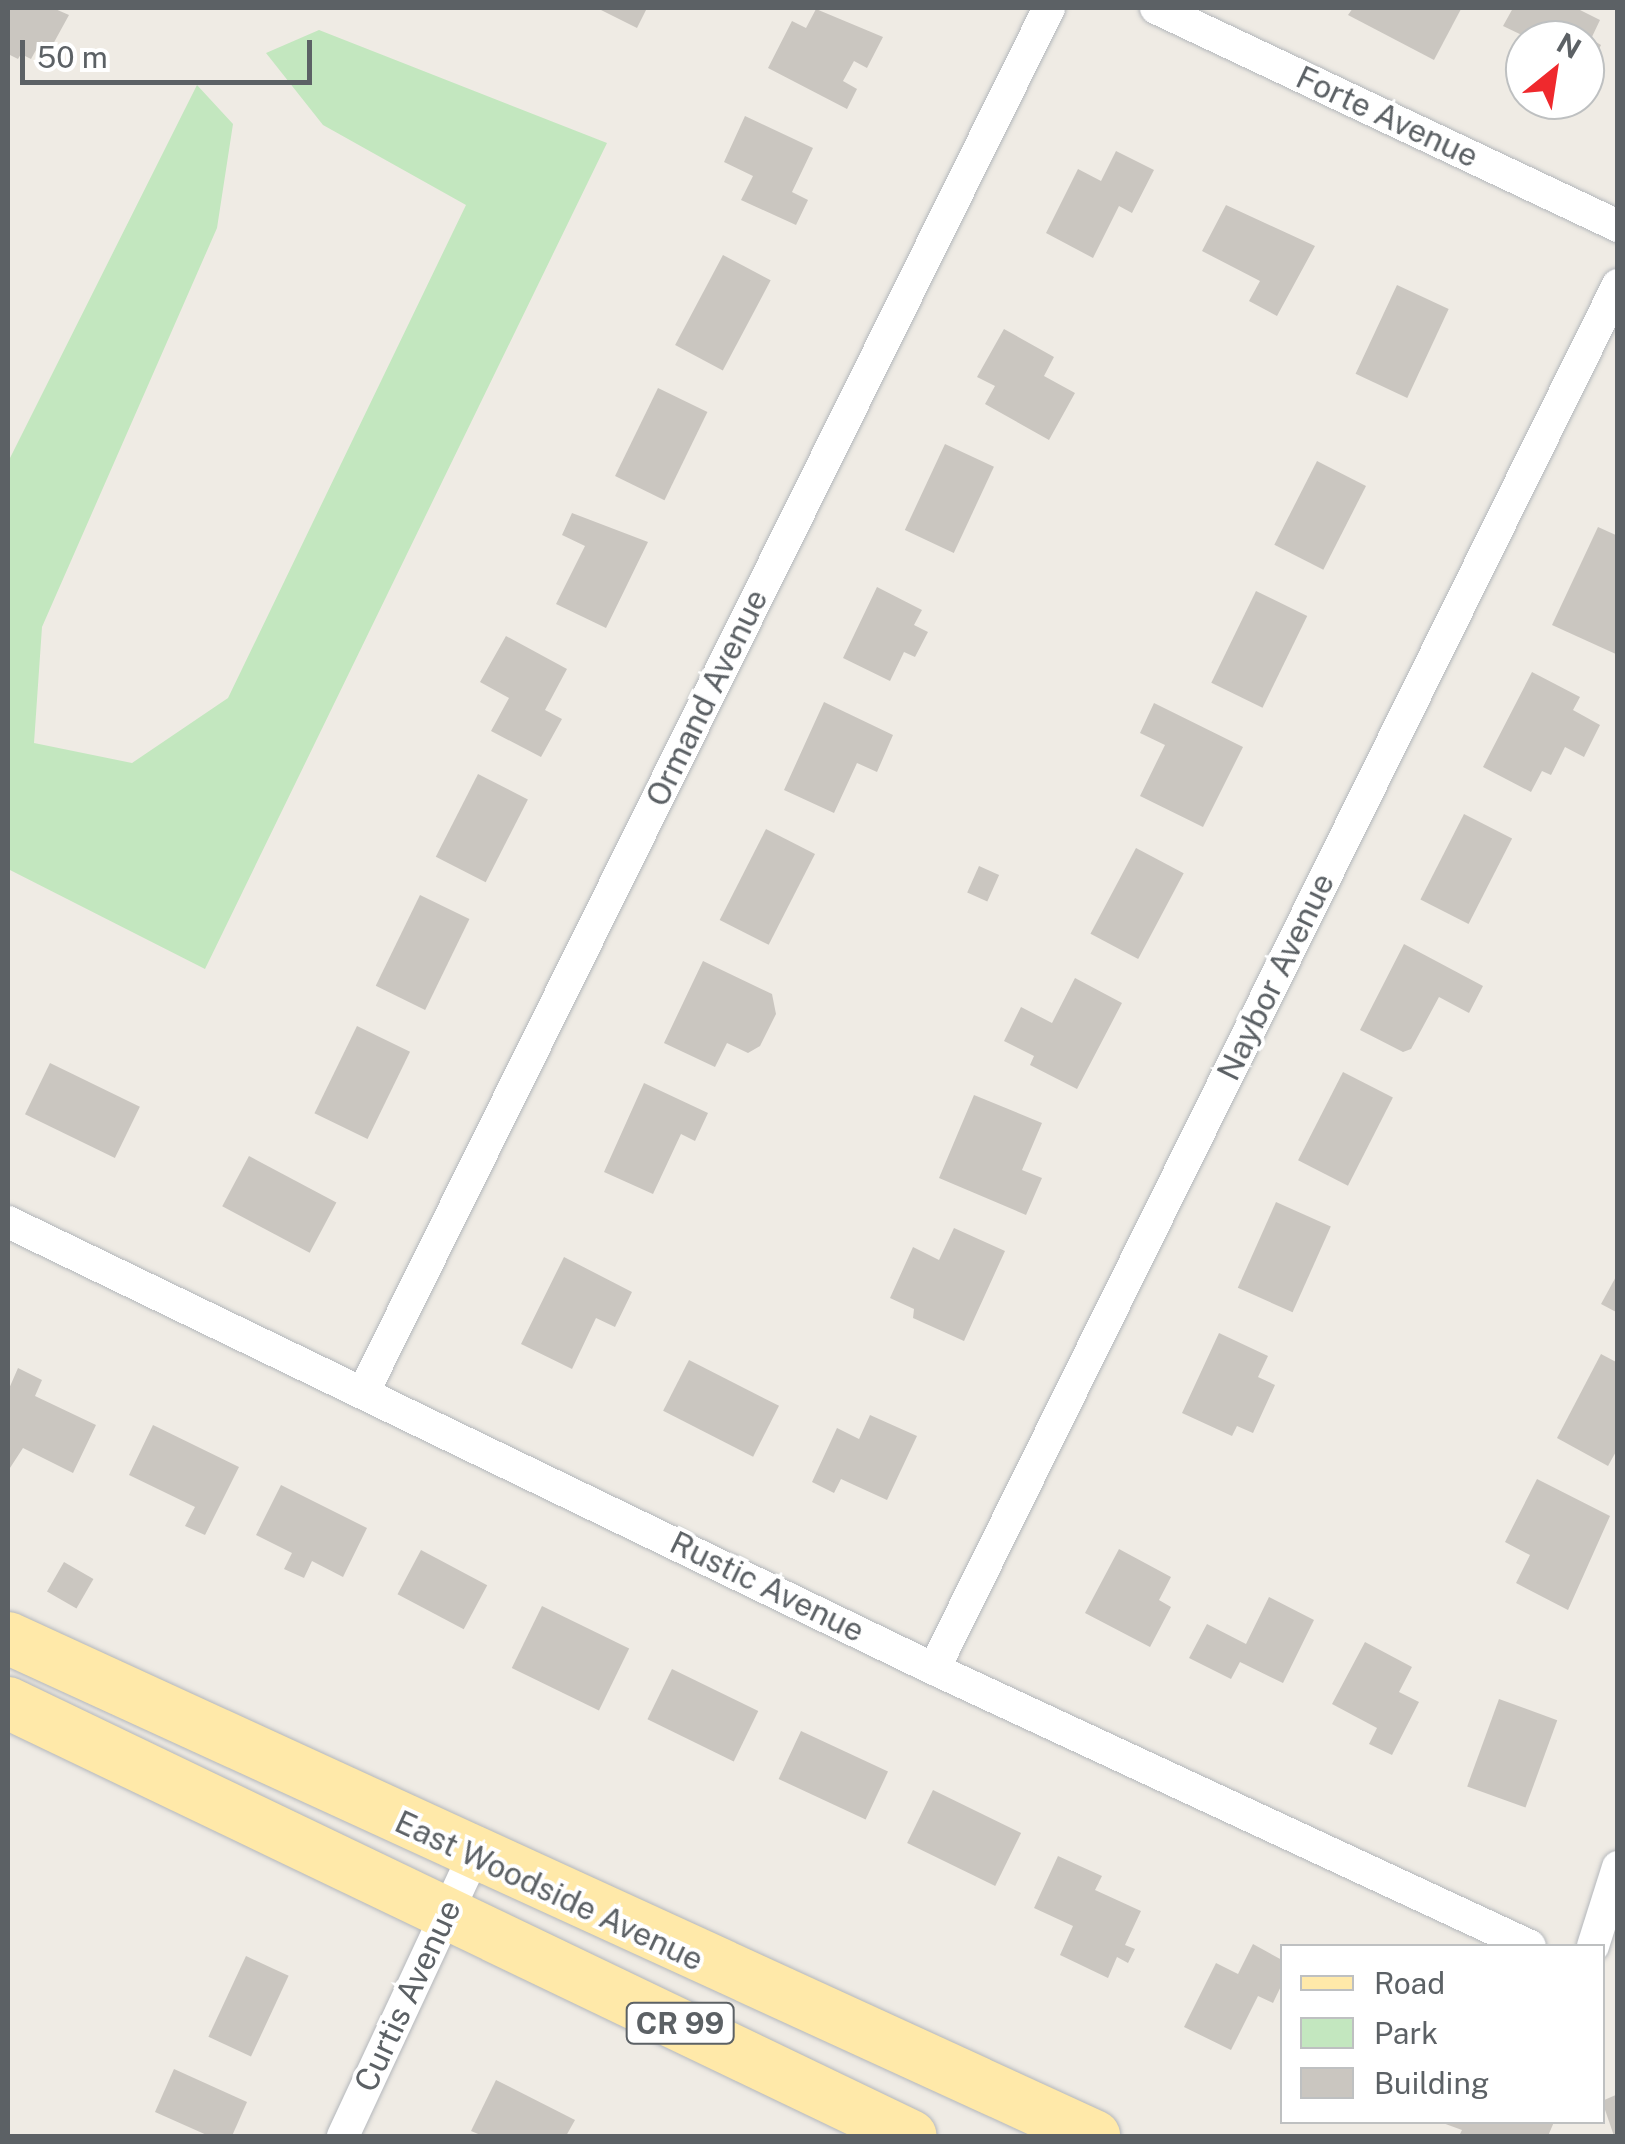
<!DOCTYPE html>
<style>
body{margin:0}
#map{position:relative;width:1625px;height:2144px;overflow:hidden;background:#efebe4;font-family:"Public Sans",sans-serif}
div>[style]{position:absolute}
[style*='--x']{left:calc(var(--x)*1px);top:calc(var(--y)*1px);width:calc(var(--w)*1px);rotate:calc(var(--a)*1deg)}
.green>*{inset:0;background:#c3e7bf}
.building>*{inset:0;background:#cac6c0;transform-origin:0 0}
.roads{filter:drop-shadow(0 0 2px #b4b7bb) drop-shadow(0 0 2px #b4b7bb)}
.minor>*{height:32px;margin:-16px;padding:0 16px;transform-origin:16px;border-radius:16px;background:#fff}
.primary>*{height:52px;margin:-26px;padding:0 26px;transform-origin:26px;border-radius:26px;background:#ffe9a9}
span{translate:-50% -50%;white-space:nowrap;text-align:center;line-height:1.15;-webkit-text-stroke:8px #fff;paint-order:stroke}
.shield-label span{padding:2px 8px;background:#fff;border:2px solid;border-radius:8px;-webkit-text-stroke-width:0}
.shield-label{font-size:30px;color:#5c6165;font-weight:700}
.street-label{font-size:32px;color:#5c6165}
.frame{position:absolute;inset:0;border:10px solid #5c6165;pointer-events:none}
.legend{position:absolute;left:1280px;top:1944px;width:325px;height:180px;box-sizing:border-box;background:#fff;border:2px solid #bec0c1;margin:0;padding:12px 18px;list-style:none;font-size:30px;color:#5c6165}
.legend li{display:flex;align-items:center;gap:20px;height:50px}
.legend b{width:50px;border:2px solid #bec0c1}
.north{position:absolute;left:1505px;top:20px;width:100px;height:100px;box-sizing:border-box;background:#fff;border:2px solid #bec0c1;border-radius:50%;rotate:30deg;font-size:28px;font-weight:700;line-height:40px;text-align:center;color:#5c6165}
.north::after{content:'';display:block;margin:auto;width:35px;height:45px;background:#ef292d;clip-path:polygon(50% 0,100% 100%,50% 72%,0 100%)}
.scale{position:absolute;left:20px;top:40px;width:292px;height:45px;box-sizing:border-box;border:5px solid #5c6165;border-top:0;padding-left:12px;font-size:30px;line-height:35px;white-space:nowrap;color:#5c6165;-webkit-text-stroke:8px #fff;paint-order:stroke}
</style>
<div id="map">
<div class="green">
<i style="clip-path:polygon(319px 30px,607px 143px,205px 969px,8px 869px,8px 462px,197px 85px,233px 124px,217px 228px,42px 627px,34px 743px,132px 763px,228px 698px,466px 205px,323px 125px,266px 53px)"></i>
</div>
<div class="building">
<i style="clip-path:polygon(8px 8px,53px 8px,69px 15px,52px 46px,41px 41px,31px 59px,21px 54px,18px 59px,8px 54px)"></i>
<i style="clip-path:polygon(597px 8px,647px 8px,637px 28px)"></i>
<i style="clip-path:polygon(1353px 8px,1459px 8px,1461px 9px,1434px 60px,1348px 15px)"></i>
<i style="clip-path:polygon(1513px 8px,1576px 8px,1600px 20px,1591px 39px,1601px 45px,1585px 77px,1585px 40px,1525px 40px,1525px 70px,1512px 64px,1526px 37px,1503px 26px)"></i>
<i style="clip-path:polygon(816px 9px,883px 37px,867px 68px,854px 61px,843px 81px,857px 89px,847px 109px,768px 68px,792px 21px,806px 28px)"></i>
<i style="clip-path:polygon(1538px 100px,1578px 100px,1573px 111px)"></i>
<i style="clip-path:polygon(745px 116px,813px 148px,792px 192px,808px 200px,796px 225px,741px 200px,753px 176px,724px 162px)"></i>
<i style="clip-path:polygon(1116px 151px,1154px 170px,1132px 213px,1119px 206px,1093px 258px,1046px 233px,1078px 169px,1101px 181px)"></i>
<i style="clip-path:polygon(1226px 205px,1315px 246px,1277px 316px,1249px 301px,1260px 281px,1202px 251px)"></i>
<i style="left:723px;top:255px;width:54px;height:102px;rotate:28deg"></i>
<i style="left:1397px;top:285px;width:57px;height:98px;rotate:25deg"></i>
<i style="clip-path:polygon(1004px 329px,1054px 357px,1044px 376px,1075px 393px,1049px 440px,985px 404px,995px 386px,977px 377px)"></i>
<i style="left:658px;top:388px;width:55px;height:98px;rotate:26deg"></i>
<i style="left:945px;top:444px;width:54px;height:95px;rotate:25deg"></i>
<i style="left:1317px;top:461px;width:55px;height:94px;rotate:27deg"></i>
<i style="clip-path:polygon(572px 513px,648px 542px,606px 628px,556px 604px,585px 546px,562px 535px)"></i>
<i style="clip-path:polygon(1598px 527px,1618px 536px,1618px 655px,1552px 625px)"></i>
<i style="clip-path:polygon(877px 587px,922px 610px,914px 625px,928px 632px,915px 657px,904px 652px,890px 681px,843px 658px)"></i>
<i style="left:1256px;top:591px;width:57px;height:102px;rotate:26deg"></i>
<i style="clip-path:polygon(506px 636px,567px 669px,545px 710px,562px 719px,541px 757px,491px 731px,509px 698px,480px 682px)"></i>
<i style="clip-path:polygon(1532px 672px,1580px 697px,1573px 710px,1600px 725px,1584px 757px,1565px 747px,1551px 775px,1542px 771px,1531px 792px,1483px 767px)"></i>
<i style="clip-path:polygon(824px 702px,893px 735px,877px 772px,857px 763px,834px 813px,784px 790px)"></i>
<i style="clip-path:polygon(1154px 703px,1243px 747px,1203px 827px,1140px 796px,1165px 745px,1140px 733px)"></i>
<i style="left:478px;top:774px;width:56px;height:93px;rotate:27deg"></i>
<i style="left:1464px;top:814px;width:54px;height:96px;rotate:27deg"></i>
<i style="left:766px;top:829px;width:55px;height:102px;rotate:27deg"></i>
<i style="left:1136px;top:848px;width:54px;height:97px;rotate:28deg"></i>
<i style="left:979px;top:866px;width:22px;height:29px;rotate:24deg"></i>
<i style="left:420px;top:895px;width:55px;height:101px;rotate:26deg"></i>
<i style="clip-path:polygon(1404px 944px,1483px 986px,1469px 1013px,1439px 997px,1411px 1049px,1403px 1052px,1360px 1030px)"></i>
<i style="clip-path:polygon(703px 961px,772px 994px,776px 1014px,760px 1046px,748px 1053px,727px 1043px,715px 1067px,664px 1043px)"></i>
<i style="clip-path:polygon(1075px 978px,1122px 1003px,1077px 1089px,1030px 1065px,1034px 1056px,1004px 1041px,1021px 1007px,1052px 1023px)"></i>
<i style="left:357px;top:1026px;width:59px;height:97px;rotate:26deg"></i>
<i style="left:50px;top:1063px;width:100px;height:57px;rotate:26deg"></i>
<i style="left:1343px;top:1072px;width:56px;height:99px;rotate:27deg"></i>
<i style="clip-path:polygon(644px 1083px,708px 1113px,695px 1141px,681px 1134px,653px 1194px,604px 1172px)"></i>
<i style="clip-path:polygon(974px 1095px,1042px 1123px,1022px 1170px,1042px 1178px,1026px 1215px,939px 1178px)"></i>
<i style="left:249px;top:1156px;width:99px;height:57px;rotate:28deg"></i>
<i style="left:1276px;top:1202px;width:60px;height:94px;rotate:24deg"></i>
<i style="clip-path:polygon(954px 1228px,1005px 1251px,964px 1341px,913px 1318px,914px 1309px,890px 1298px,913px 1247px,939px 1260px)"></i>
<i style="clip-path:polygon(564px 1257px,632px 1292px,615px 1327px,596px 1318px,572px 1369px,521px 1344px)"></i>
<i style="clip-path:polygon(1618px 1273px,1618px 1313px,1601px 1304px)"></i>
<i style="clip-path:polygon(1219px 1333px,1268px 1356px,1258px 1377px,1275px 1385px,1253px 1433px,1237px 1426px,1232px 1436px,1182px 1413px)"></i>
<i style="clip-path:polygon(1601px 1354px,1618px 1363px,1618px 1448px,1608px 1466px,1557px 1438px)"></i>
<i style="left:689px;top:1360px;width:101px;height:57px;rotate:27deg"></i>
<i style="clip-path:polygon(18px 1368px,42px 1380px,35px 1396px,96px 1425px,73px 1473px,23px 1448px,8px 1471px,8px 1391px)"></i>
<i style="clip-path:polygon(870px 1415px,917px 1436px,887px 1500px,841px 1479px,834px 1493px,812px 1482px,837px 1428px,859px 1439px)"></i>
<i style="clip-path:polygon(153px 1425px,239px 1467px,205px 1535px,185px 1526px,195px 1507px,129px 1475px)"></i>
<i style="clip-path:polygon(1537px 1479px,1610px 1516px,1568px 1610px,1516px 1583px,1530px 1555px,1505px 1542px)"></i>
<i style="clip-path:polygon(281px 1485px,367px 1528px,343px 1577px,312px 1561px,304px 1578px,284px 1569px,292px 1553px,256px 1535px)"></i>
<i style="clip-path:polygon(1119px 1549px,1171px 1577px,1159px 1600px,1171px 1607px,1150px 1647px,1085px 1613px)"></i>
<i style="left:421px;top:1550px;width:75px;height:50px;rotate:28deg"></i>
<i style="left:64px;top:1562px;width:34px;height:34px;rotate:30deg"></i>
<i style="clip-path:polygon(1269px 1597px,1314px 1620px,1283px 1683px,1240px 1662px,1231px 1679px,1189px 1658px,1207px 1624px,1246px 1644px)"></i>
<i style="left:542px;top:1606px;width:97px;height:69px;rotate:26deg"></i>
<i style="clip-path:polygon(1365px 1642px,1412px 1667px,1399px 1692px,1419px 1702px,1392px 1755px,1369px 1744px,1377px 1728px,1332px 1704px)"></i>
<i style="left:672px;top:1669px;width:96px;height:56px;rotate:26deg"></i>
<i style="left:1499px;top:1699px;width:62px;height:93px;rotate:20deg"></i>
<i style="left:801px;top:1731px;width:96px;height:53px;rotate:25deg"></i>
<i style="left:933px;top:1790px;width:98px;height:59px;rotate:26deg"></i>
<i style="clip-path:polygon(1058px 1856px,1102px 1876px,1095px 1890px,1141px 1911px,1125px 1945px,1135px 1949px,1128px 1963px,1117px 1957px,1108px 1978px,1060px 1955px,1073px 1926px,1034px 1908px)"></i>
<i style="clip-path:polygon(1253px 1944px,1282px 1960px,1282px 1984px,1273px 2003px,1258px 1996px,1231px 2050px,1184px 2027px,1216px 1963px,1238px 1974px)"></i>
<i style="left:246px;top:1956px;width:47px;height:89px;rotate:25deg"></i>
<i style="clip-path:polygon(174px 2069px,247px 2102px,232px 2136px,209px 2136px,155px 2112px)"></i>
<i style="clip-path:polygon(496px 2080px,575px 2120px,566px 2136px,483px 2136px,471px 2131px)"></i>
<i style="clip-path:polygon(1618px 2094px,1618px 2136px,1614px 2136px,1602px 2101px)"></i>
<i style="clip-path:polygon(1440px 2122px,1554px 2122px,1548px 2136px,1459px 2136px,1462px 2130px)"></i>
</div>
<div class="roads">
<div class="minor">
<i style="--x:1156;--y:8;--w:511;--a:25.26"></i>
<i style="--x:8;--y:1222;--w:1028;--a:25.77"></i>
<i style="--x:934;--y:1669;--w:657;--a:24.93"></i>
<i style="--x:365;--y:1389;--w:1541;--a:-63.65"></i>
<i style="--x:934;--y:1669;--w:1544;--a:-63.7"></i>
<i style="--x:1593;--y:1946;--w:83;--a:-72.4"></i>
<i style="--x:343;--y:2136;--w:308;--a:-65"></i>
</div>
<div class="primary">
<i style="--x:8;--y:1638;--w:1195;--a:24.63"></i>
<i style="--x:8;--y:1703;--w:1001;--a:25.62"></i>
</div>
</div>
<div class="shield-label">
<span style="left:680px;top:2023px">CR 99</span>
</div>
<div class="street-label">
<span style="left:1387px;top:117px;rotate:25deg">Forte Avenue</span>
<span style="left:707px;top:698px;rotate:-64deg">Ormand Avenue</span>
<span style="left:1276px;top:977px;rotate:-64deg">Naybor Avenue</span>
<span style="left:767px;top:1587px;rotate:26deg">Rustic Avenue</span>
<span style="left:549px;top:1891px;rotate:25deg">East Woodside Avenue</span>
<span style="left:408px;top:1996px;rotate:-65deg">Curtis Avenue</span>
</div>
<div class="frame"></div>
<ul class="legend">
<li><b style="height:12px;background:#ffe9a9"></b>Road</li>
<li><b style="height:28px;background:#c3e7bf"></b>Park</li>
<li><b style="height:28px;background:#cac6c0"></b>Building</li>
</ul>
<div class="north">N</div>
<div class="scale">50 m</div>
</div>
